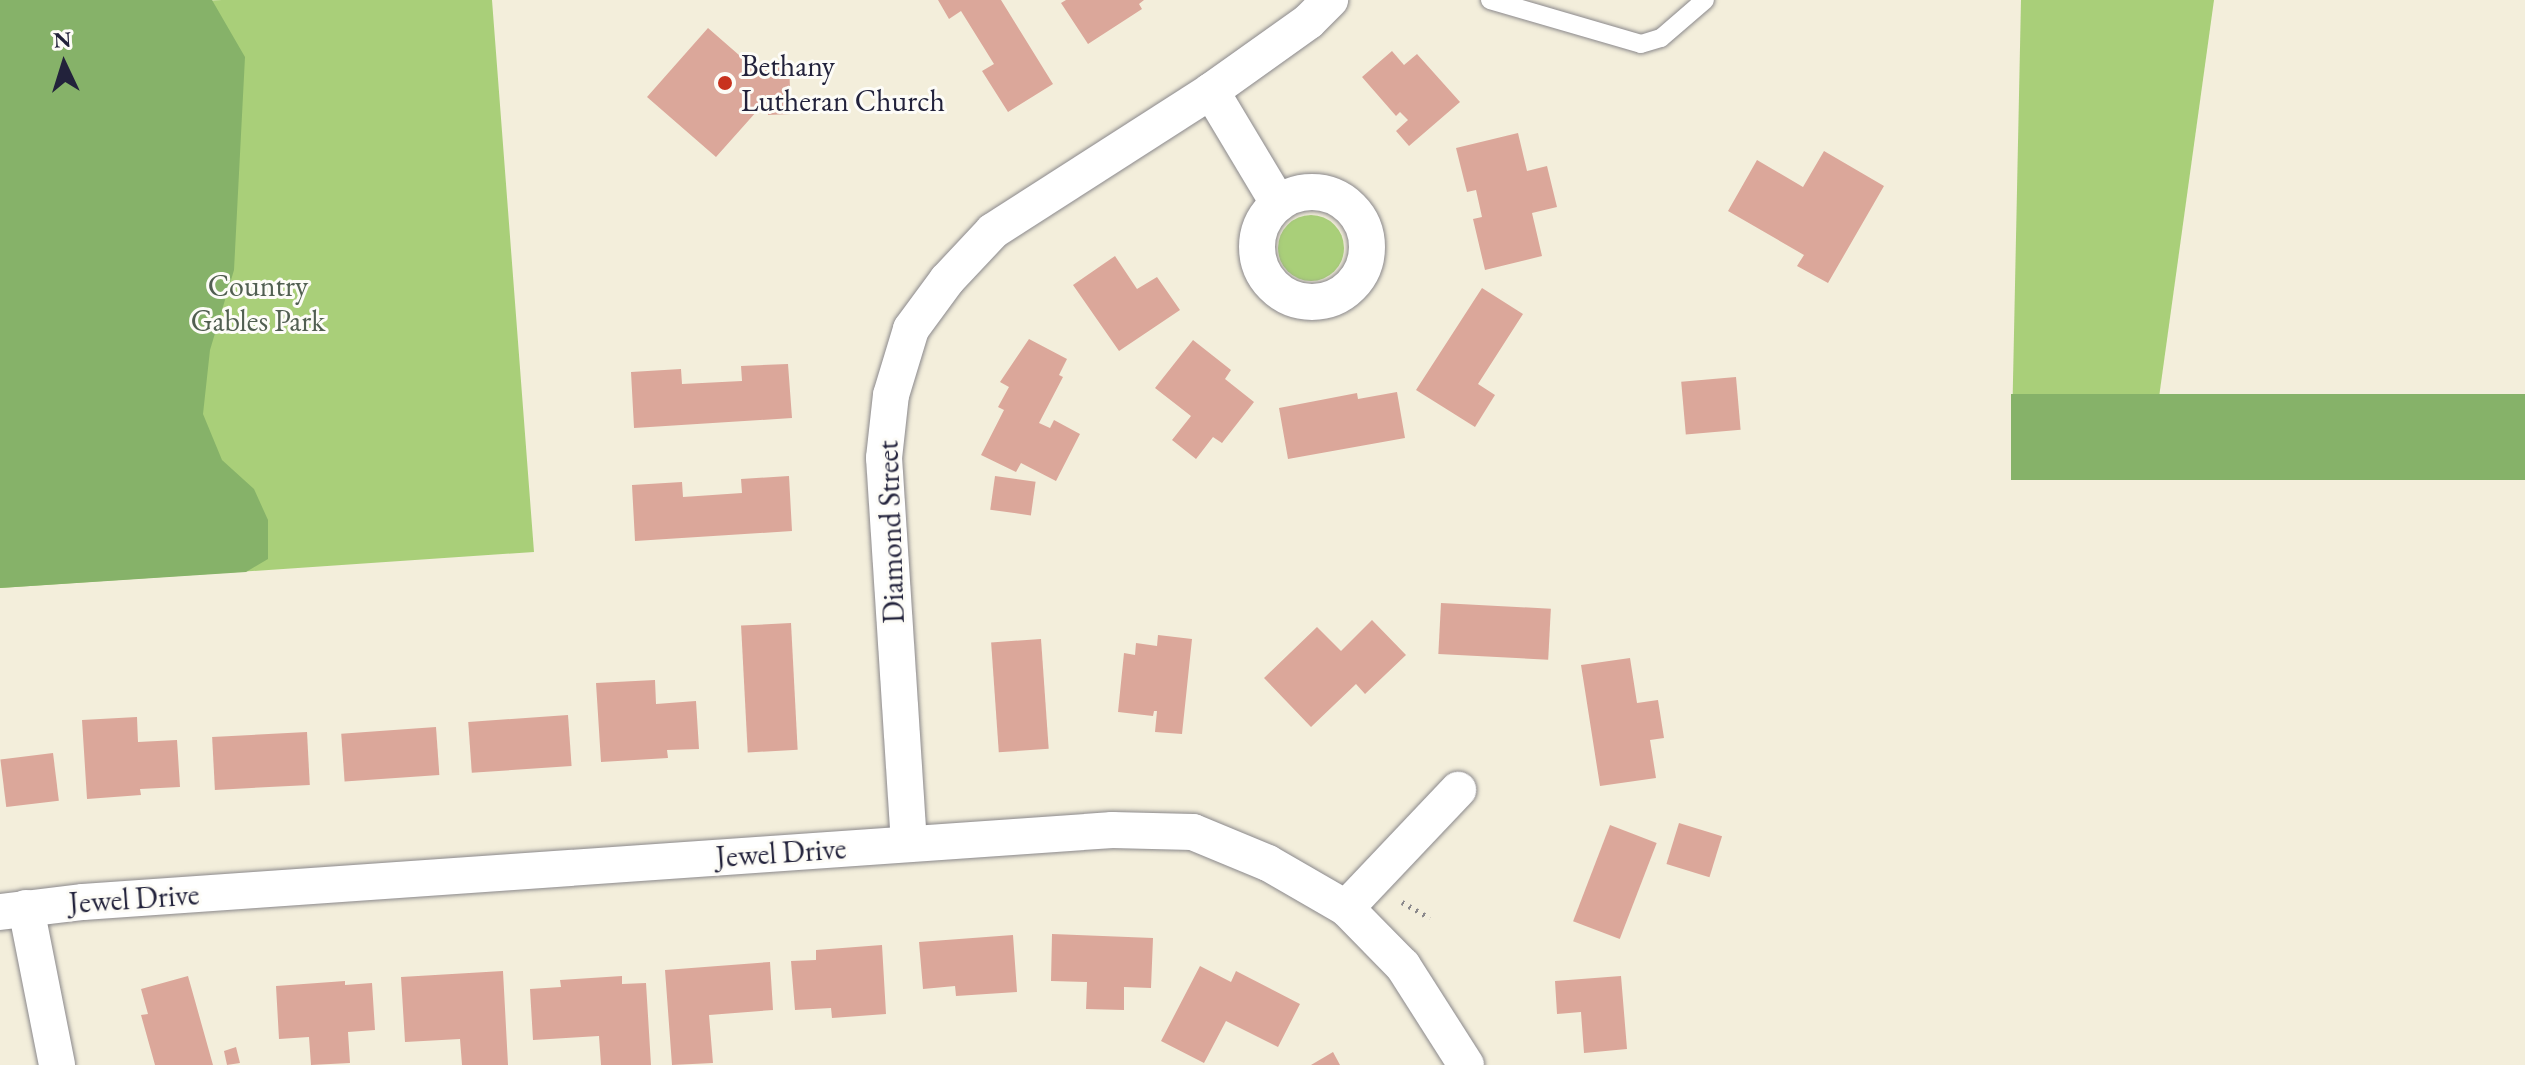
<!DOCTYPE html>
<style>
body{margin:0}
#map{position:relative;width:2525px;height:1065px;overflow:hidden;background:#f3eedb;font-family:"EB Garamond",serif}
div>[style]{position:absolute}
[style*='--x']{left:calc(var(--x)*1px);top:calc(var(--y)*1px);width:calc(var(--w)*1px);rotate:calc(var(--a)*1deg)}
.green>*{inset:0;background:#a9cf79}
.round{border-radius:50%}
.forest>*{inset:0;background:#86b269;transform-origin:0 0}
.building>*{inset:0;background:#dba79a;transform-origin:0 0}
.path>*{height:5px;margin-top:-2.5px;transform-origin:0;background:repeating-linear-gradient(90deg,#8a888b 0 2px,transparent 0 8px)}
.roads{filter:drop-shadow(0 0 2px #8a888b) drop-shadow(0 0 2px #8a888b)}
.service>*{height:18px;margin:-9px;padding:0 9px;transform-origin:9px;border-radius:9px;background:#fff}
.minor>*{height:36px;margin:-18px;padding:0 18px;transform-origin:18px;border-radius:18px;background:#fff}
.minor>.ring{margin:-18px;padding:0;box-sizing:content-box;background:none;border:36px solid #fff;border-radius:50%}
.dots>*{width:22px;height:22px;translate:-50% -50%;box-sizing:border-box;border:4px solid #fdfcf7;border-radius:50%}
span{translate:-50% -50%;white-space:nowrap;text-align:center;line-height:1.15;-webkit-text-stroke:6px #fdfcf7;paint-order:stroke}
.poi-label{font-size:30px;color:#22223b}
.left{translate:0 -50%;text-align:left}
.park-label{font-size:30px;color:#515f51}
.street-label{font-size:30px;color:#22223b}
.north{position:absolute;left:24px;top:24px;width:80px;height:80px;-webkit-text-stroke:6px #fdfcf7;paint-order:stroke;rotate:356deg;font-size:22px;font-weight:700;line-height:32px;text-align:center;color:#22223b}
.north::after{content:'';display:block;margin:auto;width:28px;height:36px;background:#22223b;clip-path:polygon(50% 0,100% 100%,50% 72%,0 100%)}
</style>
<div id="map">
<div class="green">
<i style="clip-path:polygon(0 0,34px 8px,222px 0,492px 0,534px 552px,0 588px)"></i>
<i style="clip-path:polygon(2021px 0,2214px 0,2156px 419px,2012px 428px)"></i>
<i class="round" style="left:1278px;top:215px;width:66px;height:66px"></i>
</div>
<div class="forest">
<i style="clip-path:polygon(0 0,212px 0,245px 57px,234px 270px,210px 350px,203px 414px,222px 460px,254px 489px,268px 520px,268px 559px,246px 572px,0 588px)"></i>
<i style="left:2525px;top:394px;width:86px;height:514px;rotate:90deg"></i>
</div>
<div class="building">
<i style="clip-path:polygon(938px 0,1001px 0,1053px 84px,1008px 112px,982px 71px,994px 64px,961px 11px,949px 19px)"></i>
<i style="clip-path:polygon(1066px 0,1144px 0,1139px 4px,1142px 9px,1088px 44px,1061px 3px)"></i>
<i style="clip-path:polygon(708px 28px,755px 69px,764px 69px,764px 63px,789px 62px,791px 114px,768px 115px,768px 110px,757px 111px,716px 157px,647px 97px)"></i>
<i style="clip-path:polygon(1392px 51px,1404px 65px,1417px 54px,1460px 102px,1409px 146px,1396px 131px,1408px 120px,1400px 112px,1396px 116px,1362px 77px)"></i>
<i style="clip-path:polygon(1518px 133px,1527px 171px,1547px 166px,1557px 207px,1532px 213px,1542px 256px,1485px 270px,1473px 219px,1482px 217px,1476px 190px,1467px 192px,1456px 148px)"></i>
<i style="clip-path:polygon(1824px 151px,1884px 186px,1828px 283px,1797px 266px,1804px 255px,1728px 211px,1757px 160px,1803px 187px)"></i>
<i style="clip-path:polygon(1115px 256px,1137px 289px,1157px 277px,1180px 310px,1119px 351px,1073px 285px)"></i>
<i style="clip-path:polygon(1482px 288px,1523px 314px,1478px 384px,1495px 395px,1475px 427px,1416px 390px)"></i>
<i style="clip-path:polygon(1029px 339px,1067px 359px,1059px 375px,1063px 377px,1039px 423px,1050px 428px,1054px 420px,1080px 434px,1056px 481px,1021px 463px,1016px 472px,981px 455px,1004px 410px,998px 407px,1009px 387px,1000px 382px)"></i>
<i style="clip-path:polygon(1193px 340px,1231px 370px,1225px 379px,1254px 402px,1222px 443px,1213px 437px,1196px 459px,1172px 440px,1191px 416px,1155px 388px)"></i>
<i style="clip-path:polygon(788px 364px,792px 418px,634px 428px,631px 372px,681px 369px,682px 384px,742px 381px,741px 366px)"></i>
<i style="left:1736px;top:377px;width:53px;height:55px;rotate:85deg"></i>
<i style="clip-path:polygon(1397px 392px,1405px 438px,1288px 459px,1279px 408px,1357px 393px,1358px 399px)"></i>
<i style="clip-path:polygon(789px 476px,792px 531px,635px 541px,632px 485px,682px 482px,683px 497px,742px 493px,741px 479px)"></i>
<i style="left:995px;top:476px;width:41px;height:34px;rotate:8deg"></i>
<i style="left:1441px;top:603px;width:110px;height:51px;rotate:3deg"></i>
<i style="clip-path:polygon(1372px 620px,1406px 655px,1365px 694px,1356px 684px,1311px 727px,1264px 678px,1317px 627px,1341px 651px)"></i>
<i style="left:791px;top:623px;width:127px;height:50px;rotate:87deg"></i>
<i style="clip-path:polygon(1158px 635px,1192px 639px,1182px 734px,1155px 732px,1157px 711px,1154px 711px,1153px 716px,1118px 712px,1124px 653px,1135px 655px,1136px 643px,1157px 646px)"></i>
<i style="left:1041px;top:639px;width:110px;height:50px;rotate:86deg"></i>
<i style="clip-path:polygon(1630px 658px,1637px 703px,1658px 700px,1664px 738px,1650px 740px,1656px 778px,1600px 786px,1581px 665px)"></i>
<i style="clip-path:polygon(655px 680px,656px 704px,696px 701px,699px 749px,667px 750px,668px 758px,601px 762px,596px 683px)"></i>
<i style="left:568px;top:715px;width:51px;height:100px;rotate:86deg"></i>
<i style="clip-path:polygon(137px 717px,138px 742px,177px 740px,180px 787px,140px 789px,141px 795px,87px 799px,82px 720px)"></i>
<i style="left:436px;top:727px;width:48px;height:95px;rotate:86deg"></i>
<i style="left:307px;top:732px;width:53px;height:95px;rotate:87deg"></i>
<i style="left:53px;top:753px;width:48px;height:53px;rotate:83deg"></i>
<i style="left:1679px;top:823px;width:45px;height:43px;rotate:17deg"></i>
<i style="left:1610px;top:825px;width:50px;height:103px;rotate:21deg"></i>
<i style="clip-path:polygon(1052px 934px,1153px 938px,1151px 988px,1124px 987px,1124px 1010px,1086px 1009px,1087px 982px,1051px 981px)"></i>
<i style="clip-path:polygon(1013px 935px,1017px 992px,956px 996px,955px 986px,923px 989px,919px 942px)"></i>
<i style="clip-path:polygon(882px 945px,886px 1014px,832px 1018px,831px 1008px,795px 1010px,791px 961px,816px 960px,816px 950px)"></i>
<i style="clip-path:polygon(770px 962px,773px 1010px,709px 1015px,713px 1063px,672px 1065px,665px 970px)"></i>
<i style="clip-path:polygon(1200px 966px,1231px 982px,1236px 971px,1300px 1004px,1278px 1047px,1226px 1021px,1204px 1063px,1161px 1041px)"></i>
<i style="clip-path:polygon(503px 971px,508px 1065px,462px 1065px,460px 1039px,405px 1042px,401px 977px)"></i>
<i style="clip-path:polygon(188px 976px,213px 1065px,155px 1065px,141px 1015px,148px 1014px,141px 989px)"></i>
<i style="clip-path:polygon(622px 976px,622px 984px,646px 983px,651px 1065px,601px 1065px,599px 1036px,533px 1040px,530px 989px,561px 987px,560px 980px)"></i>
<i style="clip-path:polygon(1621px 976px,1627px 1049px,1584px 1053px,1581px 1012px,1557px 1014px,1555px 981px)"></i>
<i style="clip-path:polygon(345px 981px,345px 985px,372px 983px,375px 1030px,348px 1032px,350px 1063px,311px 1065px,309px 1037px,279px 1039px,276px 986px)"></i>
<i style="clip-path:polygon(236px 1047px,240px 1063px,227px 1065px,224px 1051px)"></i>
<i style="clip-path:polygon(1333px 1052px,1340px 1065px,1311px 1065px)"></i>
</div>
<div class="path">
<i style="--x:1402;--y:902;--w:32;--a:30"></i>
</div>
<div class="roads">
<div class="service">
<i style="--x:1490;--y:0;--w:157;--a:16.2"></i>
<i style="--x:1641;--y:44;--w:21;--a:-17"></i>
<i style="--x:1661;--y:38;--w:58;--a:-40.8"></i>
</div>
<div class="minor">
<i style="--x:1211;--y:91;--w:131;--a:59.1"></i>
<i class="ring" style="left:1257px;top:192px;width:74px;height:74px"></i>
<i style="--x:909;--y:844;--w:387;--a:-93.7"></i>
<i style="--x:884;--y:458;--w:63;--a:-83.7"></i>
<i style="--x:891;--y:395;--w:69;--a:-73.1"></i>
<i style="--x:911;--y:329;--w:61;--a:-53.7"></i>
<i style="--x:947;--y:280;--w:67;--a:-46.8"></i>
<i style="--x:993;--y:231;--w:259;--a:-32.7"></i>
<i style="--x:1211;--y:91;--w:120;--a:-35.5"></i>
<i style="--x:1309;--y:21;--w:30;--a:-45"></i>
<i style="--x:26;--y:908;--w:160;--a:78.8"></i>
<i style="--x:1346;--y:908;--w:163;--a:-46.5"></i>
<i style="--x:0;--y:912;--w:84;--a:-6.9"></i>
<i style="--x:83;--y:902;--w:1032;--a:-4"></i>
<i style="--x:1112;--y:830;--w:81;--a:1.4"></i>
<i style="--x:1193;--y:832;--w:81;--a:22.5"></i>
<i style="--x:1268;--y:863;--w:90;--a:30"></i>
<i style="--x:1346;--y:908;--w:81;--a:45.5"></i>
<i style="--x:1403;--y:966;--w:117;--a:57.5"></i>
</div>
</div>
<div class="dots">
<i style="left:725px;top:83px;background:#c8321e"></i>
</div>
<div class="poi-label">
<span class="left" style="left:741px;top:83px">Bethany<br>Lutheran Church</span>
</div>
<div class="park-label">
<span style="left:258px;top:303px">Country<br>Gables Park</span>
</div>
<div class="street-label">
<span style="left:891px;top:532px;rotate:-92deg">Diamond Street</span>
<span style="left:781px;top:853px;rotate:-4deg">Jewel Drive</span>
<span style="left:134px;top:899px;rotate:-4deg">Jewel Drive</span>
</div>
<div class="north">N</div>
</div>
